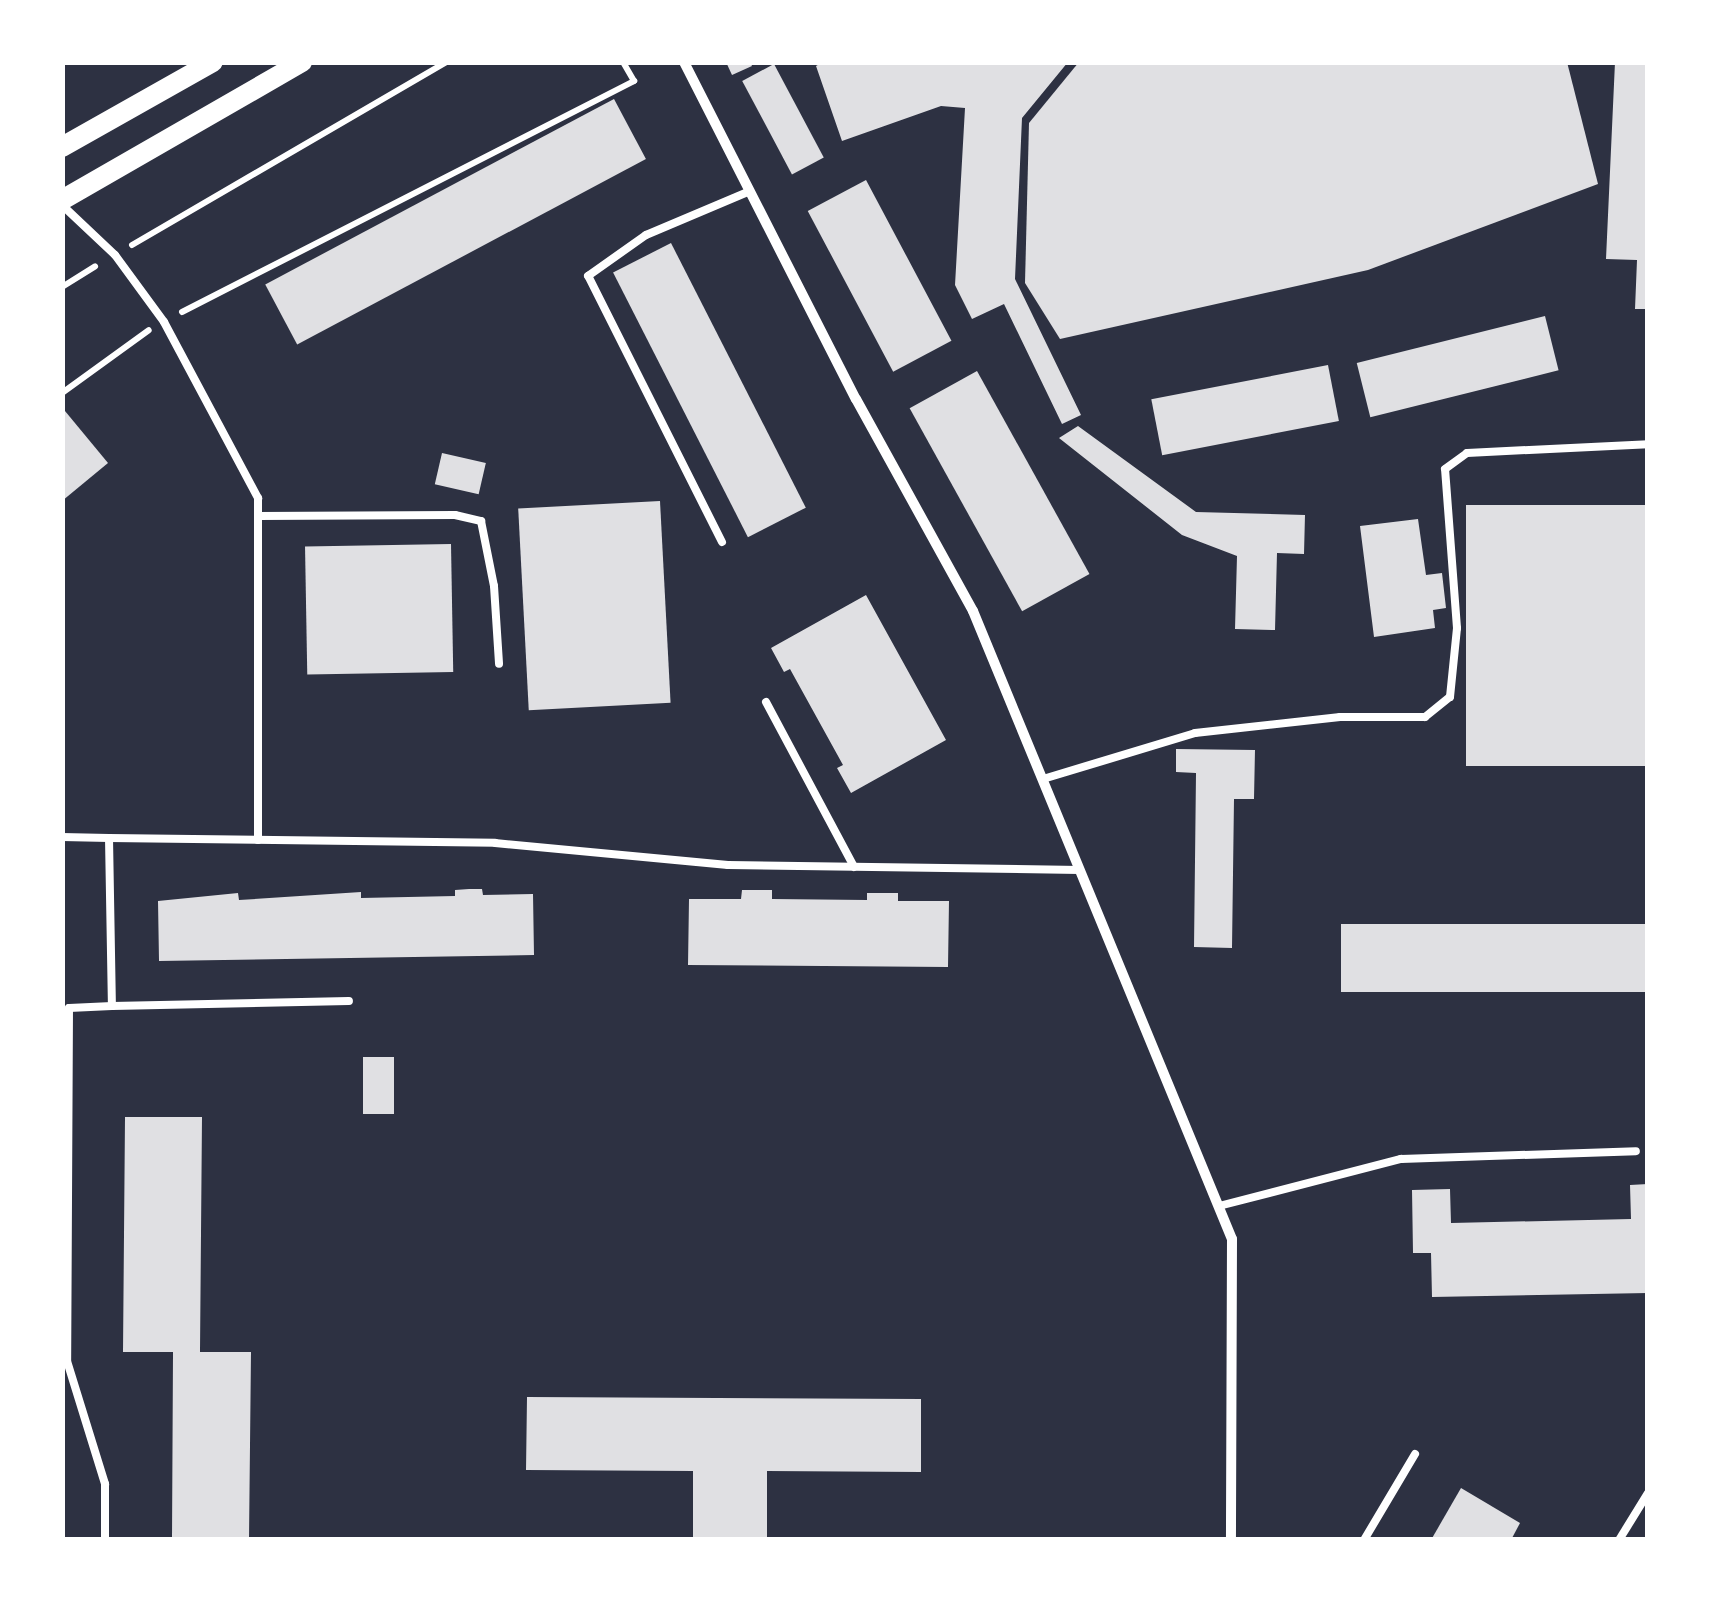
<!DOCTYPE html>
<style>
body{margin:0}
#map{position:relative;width:1710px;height:1602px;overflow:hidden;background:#2d3142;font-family:"Sofia Sans Condensed",sans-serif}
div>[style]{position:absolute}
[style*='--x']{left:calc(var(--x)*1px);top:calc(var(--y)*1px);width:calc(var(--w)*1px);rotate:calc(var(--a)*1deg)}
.building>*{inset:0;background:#e0e0e3;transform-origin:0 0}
.path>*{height:6px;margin:-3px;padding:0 3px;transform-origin:3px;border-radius:3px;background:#fff}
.service>*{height:8px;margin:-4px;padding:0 4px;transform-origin:4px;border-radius:4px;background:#fff}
.minor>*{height:10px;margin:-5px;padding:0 5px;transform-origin:5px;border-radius:5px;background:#fff}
.secondary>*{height:20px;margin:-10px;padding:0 10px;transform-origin:10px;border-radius:10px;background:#fff}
span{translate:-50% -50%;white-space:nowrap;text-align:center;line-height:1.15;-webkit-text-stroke:8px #fff;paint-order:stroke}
.frame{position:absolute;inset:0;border:65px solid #fff;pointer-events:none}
</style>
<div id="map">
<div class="building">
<i style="clip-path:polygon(726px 62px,750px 62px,752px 66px,732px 75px)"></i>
<i style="clip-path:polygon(823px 62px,1068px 62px,1022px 118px,1015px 279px,1081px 415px,1062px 424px,1004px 304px,972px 319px,955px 285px,965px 108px,941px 106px,842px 141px,816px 66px)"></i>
<i style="clip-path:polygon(1079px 62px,1567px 62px,1598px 184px,1368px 270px,1060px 339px,1025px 283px,1029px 123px)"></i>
<i style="clip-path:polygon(1615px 62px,1648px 62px,1648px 309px,1635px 309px,1637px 260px,1606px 259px)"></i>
<i style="left:774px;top:64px;width:106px;height:36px;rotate:62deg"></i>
<i style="left:614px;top:99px;width:68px;height:395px;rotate:62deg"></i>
<i style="left:866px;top:180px;width:182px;height:66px;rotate:62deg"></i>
<i style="left:671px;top:243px;width:297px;height:65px;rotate:63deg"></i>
<i style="left:1545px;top:316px;width:56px;height:194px;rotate:76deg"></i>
<i style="left:1328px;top:365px;width:57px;height:180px;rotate:79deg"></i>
<i style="left:977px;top:371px;width:232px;height:77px;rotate:61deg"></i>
<i style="clip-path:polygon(65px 411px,108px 463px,62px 501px,62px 413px)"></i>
<i style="clip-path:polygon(1078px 426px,1196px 512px,1305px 515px,1304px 554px,1277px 553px,1275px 630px,1235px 629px,1237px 556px,1182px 535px,1059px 438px)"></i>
<i style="left:442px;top:453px;width:45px;height:32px;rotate:13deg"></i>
<i style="left:660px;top:501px;width:202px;height:142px;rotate:87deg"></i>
<i style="left:1648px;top:505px;width:261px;height:182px;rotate:90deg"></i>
<i style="clip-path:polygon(1418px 519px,1426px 575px,1442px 573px,1446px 608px,1433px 610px,1435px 628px,1374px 637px,1360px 526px)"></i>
<i style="left:451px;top:544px;width:128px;height:146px;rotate:89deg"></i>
<i style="clip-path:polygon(866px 595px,946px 740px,851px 793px,837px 768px,843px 765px,790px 669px,784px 672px,771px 648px)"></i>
<i style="clip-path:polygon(1176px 749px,1255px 750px,1254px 799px,1234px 799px,1232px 948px,1194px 947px,1196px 773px,1176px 772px)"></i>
<i style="clip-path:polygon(469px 889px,482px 889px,483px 895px,533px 894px,534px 955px,159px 961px,158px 901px,238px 893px,239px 900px,361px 892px,361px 898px,455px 896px,455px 890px)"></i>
<i style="clip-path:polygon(742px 890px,772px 890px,772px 899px,867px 900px,867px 893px,898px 893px,898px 901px,949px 901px,948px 967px,688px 965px,689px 899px,741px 899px)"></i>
<i style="left:1341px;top:924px;width:307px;height:68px"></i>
<i style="left:363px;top:1057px;width:31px;height:57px"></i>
<i style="clip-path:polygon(125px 1117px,202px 1117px,200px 1352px,251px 1352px,249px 1540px,172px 1540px,173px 1352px,123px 1352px)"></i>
<i style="clip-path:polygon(1648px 1184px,1648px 1293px,1432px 1297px,1431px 1253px,1413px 1253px,1412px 1190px,1450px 1189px,1451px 1223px,1631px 1219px,1630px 1185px)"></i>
<i style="clip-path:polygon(527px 1397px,921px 1399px,921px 1472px,767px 1471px,767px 1540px,693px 1540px,693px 1471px,526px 1470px)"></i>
<i style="clip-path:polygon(1461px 1488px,1520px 1523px,1511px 1540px,1431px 1540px)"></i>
</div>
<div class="path">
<i style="--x:132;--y:245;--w:364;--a:-30.2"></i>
<i style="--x:62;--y:287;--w:39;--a:-32"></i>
<i style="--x:182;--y:312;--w:508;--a:-27.07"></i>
<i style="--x:634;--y:81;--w:22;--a:-120"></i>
<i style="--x:62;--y:393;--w:107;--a:-35.9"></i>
</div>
<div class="service">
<i style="--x:62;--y:205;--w:73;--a:43.3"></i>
<i style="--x:115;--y:255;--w:83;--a:53.8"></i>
<i style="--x:164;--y:322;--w:200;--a:61.9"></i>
<i style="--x:258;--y:498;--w:342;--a:90"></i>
<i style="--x:258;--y:516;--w:197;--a:-0.3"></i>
<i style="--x:455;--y:515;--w:27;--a:13"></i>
<i style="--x:481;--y:521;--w:66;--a:78.7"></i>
<i style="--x:494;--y:586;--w:78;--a:86.3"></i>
<i style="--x:722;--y:542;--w:298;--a:-116.7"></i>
<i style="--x:588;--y:276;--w:71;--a:-35.3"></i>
<i style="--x:646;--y:235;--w:113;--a:-22.9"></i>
<i style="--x:766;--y:702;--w:187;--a:61.9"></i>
<i style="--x:1043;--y:779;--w:159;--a:-16.8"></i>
<i style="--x:1195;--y:733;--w:146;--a:-6.3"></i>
<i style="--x:1340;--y:717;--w:85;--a:0"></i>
<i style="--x:1425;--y:717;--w:32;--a:-39"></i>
<i style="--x:1450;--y:697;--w:69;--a:-84.2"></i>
<i style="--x:1457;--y:628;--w:159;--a:-94.3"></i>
<i style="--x:1445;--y:469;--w:27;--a:-36"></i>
<i style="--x:1467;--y:453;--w:181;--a:-2.8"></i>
<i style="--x:62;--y:837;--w:47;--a:1.2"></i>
<i style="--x:109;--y:838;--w:168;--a:89"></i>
<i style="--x:112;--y:1006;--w:43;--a:177.3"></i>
<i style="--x:69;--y:1008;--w:353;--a:90.3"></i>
<i style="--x:67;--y:1361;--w:129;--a:72.8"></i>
<i style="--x:105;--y:1484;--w:56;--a:90"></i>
<i style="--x:109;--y:838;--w:386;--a:0.7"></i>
<i style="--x:495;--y:843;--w:234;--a:5.4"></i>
<i style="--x:728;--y:865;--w:352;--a:0.8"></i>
<i style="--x:112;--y:1006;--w:237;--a:-1.2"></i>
<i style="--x:1219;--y:1206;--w:188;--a:-14.5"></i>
<i style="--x:1401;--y:1159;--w:235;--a:-1.9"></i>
<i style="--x:1364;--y:1540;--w:100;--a:-59.3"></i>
<i style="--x:1619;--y:1540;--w:55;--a:-58.3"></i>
</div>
<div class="minor">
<i style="--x:684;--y:62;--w:378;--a:63"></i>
<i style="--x:856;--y:399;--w:242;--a:61.1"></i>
<i style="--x:973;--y:611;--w:679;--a:67.59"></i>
<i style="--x:1232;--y:1239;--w:301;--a:90.2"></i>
</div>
<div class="secondary">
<i style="--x:62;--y:147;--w:173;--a:-29.4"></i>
<i style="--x:62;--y:200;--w:277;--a:-29.9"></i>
</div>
<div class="frame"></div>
</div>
